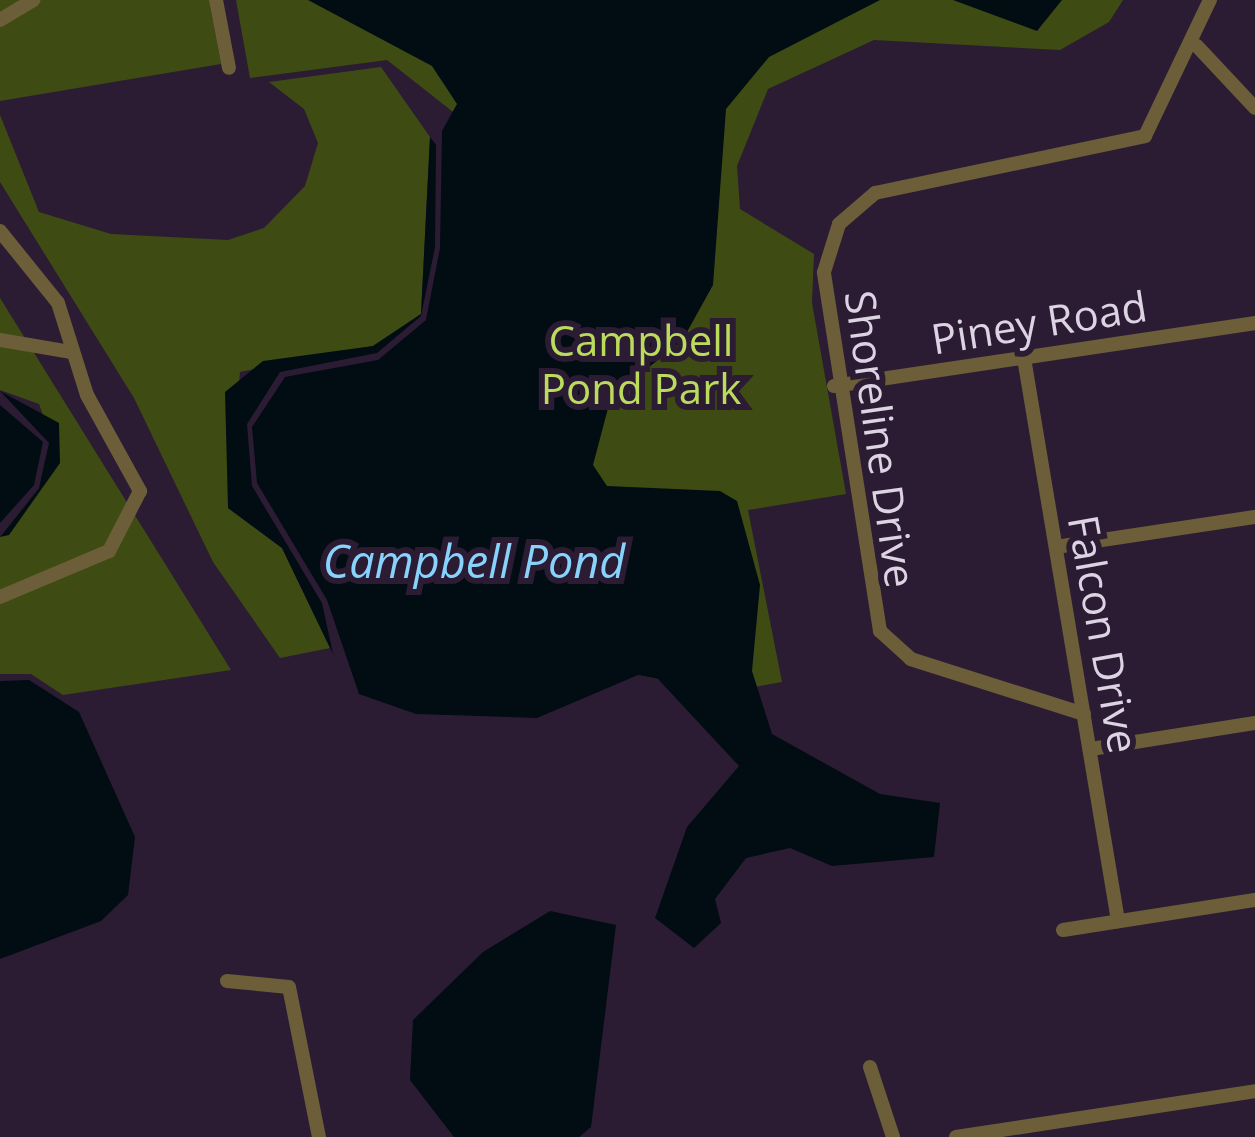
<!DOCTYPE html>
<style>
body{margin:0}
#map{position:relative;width:1255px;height:1137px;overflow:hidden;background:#2b1c34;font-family:"Open Sans",sans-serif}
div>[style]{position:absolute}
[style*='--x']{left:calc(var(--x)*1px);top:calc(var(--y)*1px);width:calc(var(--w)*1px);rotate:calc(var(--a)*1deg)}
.green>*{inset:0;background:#3e4c13}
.water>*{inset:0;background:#010c13}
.minor>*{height:14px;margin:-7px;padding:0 7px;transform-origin:7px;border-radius:7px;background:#6c5e38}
span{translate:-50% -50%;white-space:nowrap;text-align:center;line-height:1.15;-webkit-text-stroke:12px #2b1c34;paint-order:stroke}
.street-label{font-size:42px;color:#dcd3e3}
.park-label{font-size:42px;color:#bbdb5c}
.water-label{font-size:45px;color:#88d3fc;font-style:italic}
</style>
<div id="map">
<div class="green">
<i style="clip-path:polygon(0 0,209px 0,221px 64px,0 101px)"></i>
<i style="clip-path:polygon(236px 0,1123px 0,1109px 22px,1060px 50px,874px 40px,768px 89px,737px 166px,740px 209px,814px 254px,812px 303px,846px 494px,748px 510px,782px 682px,721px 693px,358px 614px,466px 326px,490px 141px,387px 60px,250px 78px)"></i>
<i style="clip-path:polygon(381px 67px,430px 137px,421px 314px,373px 346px,240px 372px,228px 508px,282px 548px,330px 648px,280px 658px,213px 562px,134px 398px,0 182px,0 115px,39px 212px,111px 234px,228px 240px,264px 228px,305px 186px,318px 143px,304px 109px,269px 82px)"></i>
<i style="clip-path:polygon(0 298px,231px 670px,63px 695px,31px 674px,0 674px,0 537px,60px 462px,39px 404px,0 390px)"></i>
</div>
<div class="water">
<i style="clip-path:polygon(308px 0,880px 0,769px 57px,726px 109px,713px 285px,682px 341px,611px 397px,593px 465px,607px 486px,720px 491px,737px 501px,760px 585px,752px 671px,772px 734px,880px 794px,940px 803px,934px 857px,832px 866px,790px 848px,746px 858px,715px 899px,721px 923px,694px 948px,655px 918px,687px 827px,739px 766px,658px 679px,638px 675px,537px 718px,416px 714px,359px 694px,327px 600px,257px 483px,252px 427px,285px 377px,378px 360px,426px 320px,440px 248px,442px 131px,457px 104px,432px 66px)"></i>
<i style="clip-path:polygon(953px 0,1062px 0,1037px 31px)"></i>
<i style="clip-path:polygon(430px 137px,436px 145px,435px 247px,421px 316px,377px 353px,280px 372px,247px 424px,252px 486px,322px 603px,333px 654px,282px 548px,228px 508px,225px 392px,263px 361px,373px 346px,421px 314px)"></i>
<i style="clip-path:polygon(0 391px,59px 423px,60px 463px,9px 535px,0 537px,39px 488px,49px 443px)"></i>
<i style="clip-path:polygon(0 405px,43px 442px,34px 485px,0 523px)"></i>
<i style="clip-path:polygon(29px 680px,79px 712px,135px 837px,128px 895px,101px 921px,0 959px,0 681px)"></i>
<i style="clip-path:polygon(550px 911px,616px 925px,591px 1127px,579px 1137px,454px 1137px,410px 1080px,413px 1020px,483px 952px)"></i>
</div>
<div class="minor">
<i style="--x:216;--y:0;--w:69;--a:79.2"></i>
<i style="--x:0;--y:20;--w:39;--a:-31"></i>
<i style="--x:1197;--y:46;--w:85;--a:46.9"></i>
<i style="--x:0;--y:231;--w:92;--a:51.1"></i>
<i style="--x:58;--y:303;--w:96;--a:72.5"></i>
<i style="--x:87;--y:395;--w:110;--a:61.1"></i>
<i style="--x:140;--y:491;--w:68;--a:117.3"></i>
<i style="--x:109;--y:551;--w:118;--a:157.1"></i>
<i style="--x:0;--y:340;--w:71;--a:9.7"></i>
<i style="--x:1024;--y:358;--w:571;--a:80.52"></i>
<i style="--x:834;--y:386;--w:426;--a:-8.5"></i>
<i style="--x:1056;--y:547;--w:201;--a:-8.6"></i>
<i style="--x:1084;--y:714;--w:182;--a:-162.4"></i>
<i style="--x:911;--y:659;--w:42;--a:-137.9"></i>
<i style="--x:880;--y:631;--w:363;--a:-98.9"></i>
<i style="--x:824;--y:272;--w:50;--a:-72.6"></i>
<i style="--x:839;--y:224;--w:48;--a:-40.7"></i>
<i style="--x:875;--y:193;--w:276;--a:-11.9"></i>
<i style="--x:1145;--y:136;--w:151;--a:-64.5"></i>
<i style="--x:1091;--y:749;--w:166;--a:-9"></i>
<i style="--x:1063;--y:930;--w:194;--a:-8.9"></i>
<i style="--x:227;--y:981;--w:62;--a:5.5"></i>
<i style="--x:289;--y:987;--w:153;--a:78.7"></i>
<i style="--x:870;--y:1067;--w:74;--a:71.8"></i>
<i style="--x:956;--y:1137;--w:303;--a:-8.7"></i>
</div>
<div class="street-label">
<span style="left:1039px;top:322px;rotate:-9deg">Piney Road</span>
<span style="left:881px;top:439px;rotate:82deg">Shoreline Drive</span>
<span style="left:1104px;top:634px;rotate:80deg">Falcon Drive</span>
</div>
<div class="park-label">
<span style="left:641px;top:364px">Campbell<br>Pond Park</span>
</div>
<div class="water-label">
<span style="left:474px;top:561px">Campbell Pond</span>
</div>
</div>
